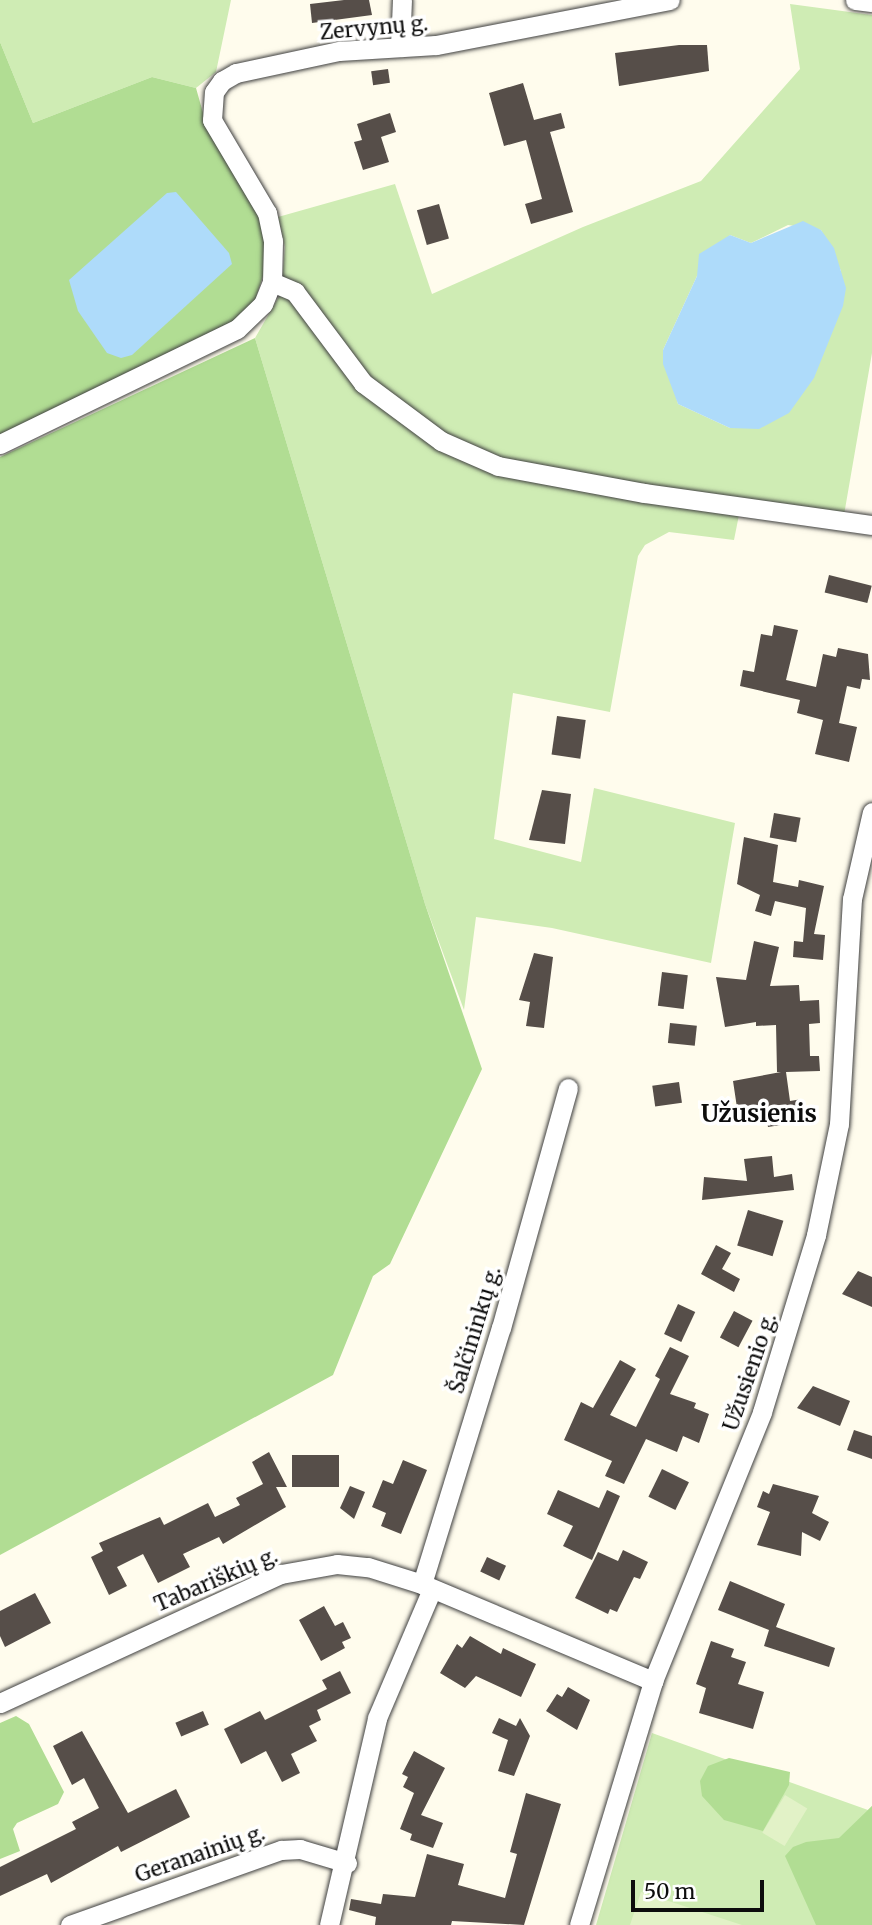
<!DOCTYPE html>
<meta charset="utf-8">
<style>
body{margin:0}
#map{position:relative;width:872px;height:1925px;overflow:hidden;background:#fffced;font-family:Merriweather,serif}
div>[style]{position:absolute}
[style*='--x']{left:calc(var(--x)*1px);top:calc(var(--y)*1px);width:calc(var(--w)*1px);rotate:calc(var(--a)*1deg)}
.green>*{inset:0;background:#cfecb4}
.forest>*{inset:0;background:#b1dd93}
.pitch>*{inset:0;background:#e2f2c7;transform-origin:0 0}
.water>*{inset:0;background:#aedbfa}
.building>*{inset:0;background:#564e49;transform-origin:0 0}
.roads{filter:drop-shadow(0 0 2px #404040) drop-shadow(0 0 2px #404040)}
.street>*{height:19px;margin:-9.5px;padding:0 9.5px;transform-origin:9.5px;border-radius:9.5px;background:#fff}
span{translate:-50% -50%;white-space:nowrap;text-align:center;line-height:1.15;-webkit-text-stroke:7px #fff;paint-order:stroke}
.street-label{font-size:21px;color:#0d0d0d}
.quarter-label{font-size:24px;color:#0d0d0d;font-weight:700}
.scale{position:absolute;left:631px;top:1880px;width:133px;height:32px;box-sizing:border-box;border:4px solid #0d0d0d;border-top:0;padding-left:9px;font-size:21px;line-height:24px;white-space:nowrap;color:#0d0d0d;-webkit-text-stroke:5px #fff;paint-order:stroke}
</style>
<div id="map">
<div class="green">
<i style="clip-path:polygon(0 0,231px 0,216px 72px,196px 88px,152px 77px,33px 123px,0 42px)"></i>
<i style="clip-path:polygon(evenodd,790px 4px,872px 15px,872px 353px,844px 515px,742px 500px,734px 540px,669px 532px,645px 545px,638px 556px,610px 712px,513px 693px,494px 839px,581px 862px,594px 788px,735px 823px,711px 963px,552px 928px,476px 917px,464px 1010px,425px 904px,255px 338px,281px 293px,285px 247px,278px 217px,395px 184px,432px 294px,583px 227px,701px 181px,800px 69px,790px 4px,788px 225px,821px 230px,841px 271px,730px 428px,678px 404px,663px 350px,697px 276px,730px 235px,751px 243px,788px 225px)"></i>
<i style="clip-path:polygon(652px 1733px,868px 1810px,872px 1806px,872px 1925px,596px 1925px)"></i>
</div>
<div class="forest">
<i style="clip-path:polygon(0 42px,33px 123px,152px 77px,196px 88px,207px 127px,262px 223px,268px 260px,254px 304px,231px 323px,0 435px)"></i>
<i style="clip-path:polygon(255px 338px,425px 904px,482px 1069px,390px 1264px,373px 1276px,333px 1375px,0 1555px,0 457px)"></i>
<i style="clip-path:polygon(16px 1716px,29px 1724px,64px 1792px,58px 1804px,17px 1823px,13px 1829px,20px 1851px,0 1859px,0 1723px)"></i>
<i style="clip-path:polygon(729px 1758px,790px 1772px,789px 1785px,763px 1831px,724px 1820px,702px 1796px,700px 1781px,708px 1766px)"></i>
<i style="clip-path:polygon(872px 1806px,872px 1925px,816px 1925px,785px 1856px,793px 1847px,806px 1842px,839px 1838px)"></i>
</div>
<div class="pitch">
<i style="left:785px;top:1795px;width:26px;height:44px;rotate:31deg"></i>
<i style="clip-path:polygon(641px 1892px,742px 1925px,630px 1925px)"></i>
</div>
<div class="water">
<i style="clip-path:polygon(176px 192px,229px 253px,232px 264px,132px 355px,121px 358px,107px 353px,78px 311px,69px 280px,167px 193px)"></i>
<i style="clip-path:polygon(803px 221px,821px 230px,834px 248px,846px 288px,843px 306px,814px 378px,789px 413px,759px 429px,730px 428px,678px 404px,663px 364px,663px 350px,697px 276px,699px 254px,730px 235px,751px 243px)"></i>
</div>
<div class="building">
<i style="clip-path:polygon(344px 0,369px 0,372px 15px,312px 23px,310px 4px)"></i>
<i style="clip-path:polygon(679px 45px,707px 45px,709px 71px,619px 86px,615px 53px)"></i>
<i style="left:388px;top:69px;width:14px;height:17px;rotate:82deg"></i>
<i style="clip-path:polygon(523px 83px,534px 120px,561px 113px,565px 128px,550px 132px,573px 212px,531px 224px,525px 204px,542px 199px,526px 140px,504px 146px,489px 93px)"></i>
<i style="clip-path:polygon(390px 113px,396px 132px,381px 137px,389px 162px,363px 170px,354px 142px,362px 140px,357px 124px)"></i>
<i style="left:439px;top:204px;width:36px;height:23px;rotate:74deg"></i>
<i style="left:829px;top:575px;width:44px;height:18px;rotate:14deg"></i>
<i style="clip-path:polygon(774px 625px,798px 630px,786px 680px,816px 687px,823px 654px,836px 657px,838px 648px,868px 654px,870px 680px,862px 679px,860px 689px,847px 686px,839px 723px,857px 727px,849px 762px,815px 754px,823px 720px,797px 713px,800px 700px,740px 686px,743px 670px,754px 672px,761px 634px,772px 636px)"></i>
<i style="left:557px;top:716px;width:29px;height:39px;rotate:8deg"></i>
<i style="clip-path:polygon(542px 790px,571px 794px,565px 844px,529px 840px)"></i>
<i style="left:774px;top:813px;width:27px;height:25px;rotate:10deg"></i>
<i style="clip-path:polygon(744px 837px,778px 845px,773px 882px,798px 887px,799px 880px,824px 886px,814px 934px,825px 935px,823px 960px,793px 957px,794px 941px,803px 942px,806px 908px,775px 901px,771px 916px,755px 911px,760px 895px,737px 884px)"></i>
<i style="clip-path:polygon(754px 941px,779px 947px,770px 986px,799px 985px,800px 1001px,819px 1000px,820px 1023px,809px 1024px,810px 1056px,819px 1056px,820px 1071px,786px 1072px,790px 1101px,802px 1099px,806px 1121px,768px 1127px,766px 1117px,739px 1121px,733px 1081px,781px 1072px,777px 1072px,776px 1025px,756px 1026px,756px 1022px,725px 1027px,716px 977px,746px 980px)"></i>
<i style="clip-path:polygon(534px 953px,553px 957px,544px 1028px,526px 1026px,530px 1002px,519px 1000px)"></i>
<i style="left:662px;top:972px;width:26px;height:34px;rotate:7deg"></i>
<i style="left:670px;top:1023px;width:27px;height:20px;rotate:6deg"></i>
<i style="left:679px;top:1082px;width:21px;height:27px;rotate:82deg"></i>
<i style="clip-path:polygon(772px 1156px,774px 1177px,792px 1174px,794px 1190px,702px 1200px,704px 1177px,747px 1181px,744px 1159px)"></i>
<i style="left:748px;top:1210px;width:37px;height:37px;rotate:17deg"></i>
<i style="clip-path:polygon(716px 1245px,731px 1253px,722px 1269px,740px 1279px,734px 1292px,701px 1274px)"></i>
<i style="clip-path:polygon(858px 1271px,872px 1277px,872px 1307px,842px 1294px)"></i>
<i style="left:678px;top:1304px;width:19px;height:33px;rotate:25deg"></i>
<i style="left:734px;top:1311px;width:21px;height:30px;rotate:28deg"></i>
<i style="clip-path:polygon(670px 1347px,689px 1356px,670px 1394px,696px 1403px,694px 1408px,709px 1414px,699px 1443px,683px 1436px,677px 1452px,646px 1439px,624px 1484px,605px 1476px,612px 1461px,564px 1440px,581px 1402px,593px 1408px,620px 1360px,636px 1369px,610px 1415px,636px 1427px,660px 1379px,655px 1376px)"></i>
<i style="clip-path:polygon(813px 1386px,850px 1401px,840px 1426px,797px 1408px)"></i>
<i style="clip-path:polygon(854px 1430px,872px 1436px,872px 1459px,847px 1450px)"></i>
<i style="clip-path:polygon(269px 1452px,287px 1487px,276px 1487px,286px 1507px,223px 1544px,219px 1537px,183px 1554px,190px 1567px,158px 1583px,143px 1554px,117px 1567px,127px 1586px,109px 1595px,91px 1557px,103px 1551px,99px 1543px,160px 1517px,164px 1525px,208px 1503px,215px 1517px,240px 1505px,236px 1498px,263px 1484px,252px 1462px)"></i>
<i style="left:292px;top:1455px;width:47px;height:32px"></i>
<i style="clip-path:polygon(403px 1460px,427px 1470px,401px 1534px,381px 1526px,386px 1513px,372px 1507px,383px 1480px,393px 1484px)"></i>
<i style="left:662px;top:1469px;width:30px;height:31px;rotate:26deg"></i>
<i style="clip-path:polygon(773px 1484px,819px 1496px,812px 1513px,829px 1522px,820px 1541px,802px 1532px,801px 1556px,757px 1545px,770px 1512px,757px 1507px,763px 1491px,769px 1494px)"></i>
<i style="clip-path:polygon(350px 1486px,365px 1492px,354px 1519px,340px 1508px)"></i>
<i style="clip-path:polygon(558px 1490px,599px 1508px,607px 1490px,620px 1496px,592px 1560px,563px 1546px,573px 1526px,547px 1514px)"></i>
<i style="clip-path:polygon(623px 1550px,648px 1562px,640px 1579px,634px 1577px,617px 1612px,610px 1609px,608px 1614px,575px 1598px,598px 1552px,618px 1561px)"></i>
<i style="left:487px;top:1557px;width:21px;height:16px;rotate:25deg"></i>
<i style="clip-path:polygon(730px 1581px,785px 1604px,776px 1627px,835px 1648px,829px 1667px,764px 1646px,769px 1630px,718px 1610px)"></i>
<i style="clip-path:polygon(35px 1593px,51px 1623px,5px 1647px,0 1636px,0 1611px)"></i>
<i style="clip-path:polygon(324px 1606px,335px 1626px,343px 1622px,351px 1638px,342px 1642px,345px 1648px,321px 1661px,299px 1620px)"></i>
<i style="clip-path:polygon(470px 1636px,501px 1654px,503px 1648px,536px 1664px,521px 1697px,476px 1676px,465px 1688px,440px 1673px,457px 1644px,462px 1648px)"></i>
<i style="clip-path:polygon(711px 1641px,734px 1649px,731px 1657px,746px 1662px,738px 1684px,764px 1692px,753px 1729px,699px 1713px,706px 1688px,696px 1684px)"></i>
<i style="clip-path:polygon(340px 1671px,351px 1693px,317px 1710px,321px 1720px,309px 1726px,317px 1741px,291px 1754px,300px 1773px,282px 1782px,266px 1751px,241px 1764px,224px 1729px,260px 1711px,265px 1720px,327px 1689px,322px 1680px)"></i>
<i style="clip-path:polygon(568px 1687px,590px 1700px,577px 1730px,546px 1711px,557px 1694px,562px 1697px)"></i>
<i style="left:203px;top:1711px;width:15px;height:30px;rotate:67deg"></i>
<i style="clip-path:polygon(499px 1718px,516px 1726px,520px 1718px,530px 1736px,514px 1776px,498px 1771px,508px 1740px,492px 1733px)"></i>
<i style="clip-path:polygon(82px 1731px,128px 1813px,176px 1789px,190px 1817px,121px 1852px,118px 1846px,51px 1883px,47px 1874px,0 1896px,0 1867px,76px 1829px,72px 1822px,99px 1808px,84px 1778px,72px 1785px,53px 1746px)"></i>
<i style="clip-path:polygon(414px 1751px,445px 1768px,421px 1815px,443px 1823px,433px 1848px,410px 1840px,412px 1834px,400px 1829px,414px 1793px,403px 1787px,408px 1777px,402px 1774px)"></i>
<i style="clip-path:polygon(526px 1793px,561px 1804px,524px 1925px,452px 1921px,451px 1925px,375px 1925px,376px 1917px,349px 1910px,351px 1899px,381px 1904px,383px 1894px,415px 1897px,427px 1854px,464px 1864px,458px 1885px,505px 1898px,517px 1854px,510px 1852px)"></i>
</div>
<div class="roads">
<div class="street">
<i style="--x:855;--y:0;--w:17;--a:7"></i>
<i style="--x:400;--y:47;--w:47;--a:-87.6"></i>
<i style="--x:272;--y:282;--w:25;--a:23"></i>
<i style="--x:295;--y:292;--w:114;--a:53.2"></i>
<i style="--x:363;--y:383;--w:97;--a:36.6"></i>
<i style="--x:441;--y:441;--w:62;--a:23.7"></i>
<i style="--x:498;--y:466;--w:148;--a:10.5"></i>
<i style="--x:644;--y:493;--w:230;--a:8"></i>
<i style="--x:0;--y:444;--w:263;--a:-25.9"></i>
<i style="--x:237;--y:329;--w:36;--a:-44"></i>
<i style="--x:263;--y:304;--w:24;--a:-68"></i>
<i style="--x:272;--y:282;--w:41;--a:-88.6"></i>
<i style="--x:273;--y:241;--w:29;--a:-102"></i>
<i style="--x:267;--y:213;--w:108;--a:-120.6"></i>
<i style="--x:212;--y:120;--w:28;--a:-86"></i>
<i style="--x:214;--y:92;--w:14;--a:-54"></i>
<i style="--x:222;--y:81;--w:16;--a:-30"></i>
<i style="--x:236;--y:73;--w:105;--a:-12.1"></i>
<i style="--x:339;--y:51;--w:97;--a:-3.5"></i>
<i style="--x:436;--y:45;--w:238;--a:-10.9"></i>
<i style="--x:422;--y:1584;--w:268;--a:-72.9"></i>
<i style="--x:501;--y:1328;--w:249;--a:-74.4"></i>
<i style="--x:0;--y:1703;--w:309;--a:-24.7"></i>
<i style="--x:281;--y:1574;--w:57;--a:-10.1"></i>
<i style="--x:337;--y:1564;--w:31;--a:6"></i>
<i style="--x:368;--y:1567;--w:57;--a:17.5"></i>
<i style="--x:422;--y:1584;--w:251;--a:22.8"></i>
<i style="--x:70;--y:1925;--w:224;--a:-19.6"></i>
<i style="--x:281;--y:1850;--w:19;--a:-3"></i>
<i style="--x:300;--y:1849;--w:49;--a:16.6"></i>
<i style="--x:329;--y:1925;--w:212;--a:-76.9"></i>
<i style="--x:377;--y:1718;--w:140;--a:-66.9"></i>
<i style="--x:579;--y:1925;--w:255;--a:-73.1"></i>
<i style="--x:653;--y:1681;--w:290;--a:-67.9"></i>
<i style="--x:762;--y:1412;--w:185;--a:-73"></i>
<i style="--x:816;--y:1235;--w:113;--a:-78.3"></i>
<i style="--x:839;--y:1124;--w:225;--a:-86.7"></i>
<i style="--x:852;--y:899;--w:89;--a:-77.1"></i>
</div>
</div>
<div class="street-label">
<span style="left:374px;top:28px;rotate:-5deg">Zervynų g.</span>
<span style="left:475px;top:1330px;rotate:-73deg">Šalčininkų g.</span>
<span style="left:750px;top:1372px;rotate:-71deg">Užusienio g.</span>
<span style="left:216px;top:1580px;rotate:-23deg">Tabariškių g.</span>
<span style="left:200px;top:1854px;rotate:-19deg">Geranainių g.</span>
</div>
<div class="quarter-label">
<span style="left:759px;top:1114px">Užusienis</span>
</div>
<div class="scale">50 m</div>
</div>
